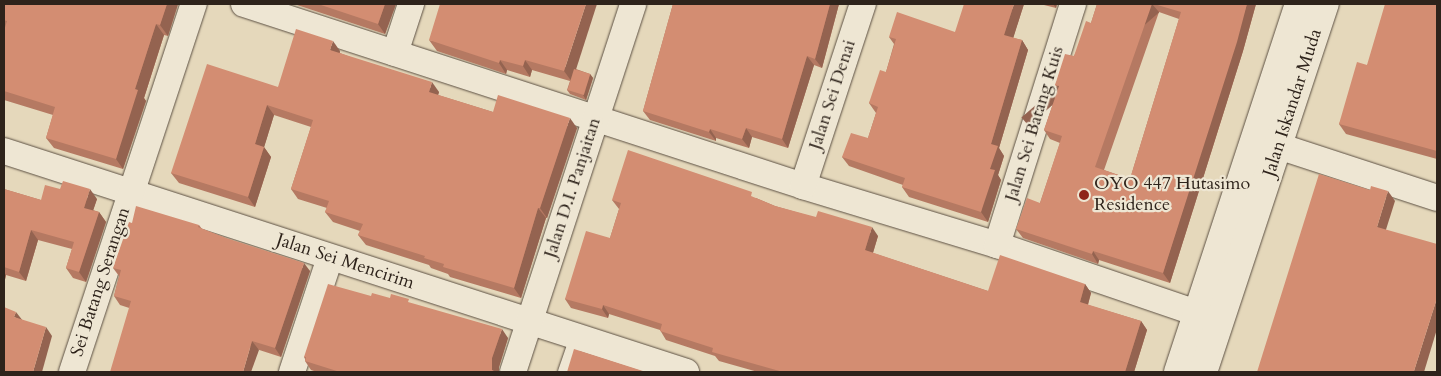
<!DOCTYPE html>
<style>
body{margin:0}
#map{position:relative;width:1441px;height:376px;overflow:hidden;background:#e5d8bb;font-family:Cardo,serif}
div>[style]{position:absolute}
[style*='--x']{left:calc(var(--x)*1px);top:calc(var(--y)*1px);width:calc(var(--w)*1px);rotate:calc(var(--a)*1deg)}
.roads{filter:drop-shadow(0 0 1px #5c5043) drop-shadow(0 0 1px #5c5043)}
.service>*{height:14px;margin:-7px;padding:0 7px;transform-origin:7px;border-radius:7px;background:#eee6d3}
.minor>*{height:26px;margin:-13px;padding:0 13px;transform-origin:13px;border-radius:13px;background:#eee6d3}
.secondary>*{height:28px;margin:-14px;padding:0 14px;transform-origin:14px;border-radius:14px;background:#eee6d3}
.wall>*{inset:0;background:#b57962}
.shaded-wall>*{inset:0;background:#946350;transform-origin:0 0}
.building>*{inset:0;background:#d38d72;transform-origin:0 0}
.dots>*{width:14px;height:14px;translate:-50% -50%;box-sizing:border-box;border:2px solid #eee6d3;border-radius:50%}
span{translate:-50% -50%;white-space:nowrap;text-align:center;line-height:1.15;-webkit-text-stroke:4.5px #eee6d3;paint-order:stroke}
.street-label{font-size:18px;color:#2e231b}
.poi-label{font-size:18px;color:#2e231b}
.left{translate:0 -50%;text-align:left}
.frame{position:absolute;inset:0;border:5px solid #2e231b;pointer-events:none}
</style>
<div id="map">
<div class="roads">
<div class="service">
<i style="--x:565;--y:372;--w:37;--a:-71"></i>
</div>
<div class="minor">
<i style="--x:244;--y:4;--w:588;--a:18.03"></i>
<i style="--x:803;--y:186;--w:203;--a:16.9"></i>
<i style="--x:997;--y:245;--w:232;--a:18.8"></i>
<i style="--x:395;--y:53;--w:52;--a:-71.9"></i>
<i style="--x:1278;--y:146;--w:167;--a:18.1"></i>
<i style="--x:4;--y:151;--w:717;--a:17.95"></i>
<i style="--x:803;--y:186;--w:192;--a:-71.8"></i>
<i style="--x:997;--y:245;--w:253;--a:-72.5"></i>
<i style="--x:72;--y:372;--w:388;--a:-71.7"></i>
<i style="--x:292;--y:372;--w:120;--a:-71.6"></i>
<i style="--x:513;--y:372;--w:387;--a:-71.9"></i>
</div>
<div class="secondary">
<i style="--x:1178;--y:372;--w:387;--a:-71.8"></i>
<i style="--x:1203;--y:372;--w:388;--a:-71.7"></i>
</div>
</div>
<div class="wall">
<i style="clip-path:polygon(4px 4px,178px 4px,168px 36px,164px 35px,144px 98px,146px 101px,123px 169px,54px 148px,46px 138px,53px 115px,4px 100px,4px 31px,5px 27px,4px 25px)"></i>
<i style="clip-path:polygon(294px 4px,396px 4px,385px 34px)"></i>
<i style="clip-path:polygon(673px 4px,839px 4px,822px 68px,814px 65px,788px 148px,752px 137px,749px 148px,716px 138px,716px 141px,650px 120px,643px 111px)"></i>
<i style="clip-path:polygon(1024px 4px,1013px 38px,1022px 40px,1028px 50px,999px 148px,1004px 156px,998px 175px,1001px 180px,988px 222px,909px 197px,902px 187px,903px 185px,849px 166px,842px 157px,868px 138px,876px 113px,869px 103px,886px 72px,894px 44px,889px 37px,955px 32px)"></i>
<i style="clip-path:polygon(1040px 4px,1057px 4px,1056px 8px)"></i>
<i style="clip-path:polygon(evenodd,1097px 4px,1256px 4px,1243px 51px,1170px 283px,1099px 260px,1098px 264px,1023px 238px,1016px 229px,1040px 203px,1060px 143px,1050px 139px,1044px 130px,1058px 89px,1055px 85px,1074px 56px,1091px 23px,1097px 4px,1159px 12px,1179px 19px,1130px 179px,1104px 170px,1159px 12px)"></i>
<i style="clip-path:polygon(1437px 4px,1437px 159px,1346px 134px,1339px 124px,1367px 65px)"></i>
<i style="clip-path:polygon(429px 40px,576px 69px,590px 74px,593px 78px,586px 100px,570px 94px,567px 90px,570px 81px,532px 70px,530px 77px,507px 70px,506px 74px,437px 51px)"></i>
<i style="clip-path:polygon(340px 51px,340px 53px,439px 92px,438px 95px,493px 112px,577px 128px,547px 218px,546px 218px,521px 298px,450px 277px,448px 274px,431px 268px,429px 265px,366px 245px,358px 235px,360px 231px,333px 222px,325px 212px,327px 208px,298px 199px,291px 189px,311px 127px,274px 115px,264px 147px,271px 157px,255px 207px,179px 183px,171px 173px,278px 87px)"></i>
<i style="clip-path:polygon(4px 189px,41px 200px,97px 199px,93px 210px,99px 212px,106px 222px,86px 282px,73px 278px,66px 268px,72px 249px,38px 240px,26px 281px,6px 275px,4px 284px)"></i>
<i style="clip-path:polygon(756px 198px,775px 206px,878px 236px,873px 253px,988px 291px,1085px 284px,1091px 293px,1088px 305px,1141px 321px,1147px 330px,1134px 372px,758px 372px,719px 361px,715px 356px,666px 340px,660px 330px,609px 314px,608px 318px,571px 308px,565px 299px,610px 238px,619px 209px,612px 200px)"></i>
<i style="clip-path:polygon(199px 225px,202px 229px,310px 271px,281px 357px,120px 305px,114px 296px,119px 276px,113px 268px)"></i>
<i style="clip-path:polygon(371px 296px,412px 304px,508px 338px,499px 367px,499px 372px,317px 372px,311px 370px,305px 361px,305px 359px,304px 357px)"></i>
</div>
<div class="shaded-wall">
<i style="clip-path:polygon(167px 4px,178px 4px,168px 36px,160px 25px)"></i>
<i style="clip-path:polygon(385px 4px,396px 4px,385px 34px,378px 24px)"></i>
<i style="clip-path:polygon(586px 4px,597px 4px,572px 82px,564px 71px)"></i>
<i style="clip-path:polygon(830px 4px,839px 4px,822px 68px,815px 59px)"></i>
<i style="clip-path:polygon(1014px 4px,1024px 4px,1011px 45px,1004px 35px)"></i>
<i style="clip-path:polygon(1053px 4px,1057px 4px,1056px 8px)"></i>
<i style="left:1152px;top:4px;width:11px;height:173px;rotate:49deg"></i>
<i style="clip-path:polygon(1247px 4px,1256px 4px,1243px 51px,1170px 283px,1163px 273px)"></i>
<i style="clip-path:polygon(156px 24px,164px 35px,144px 98px,146px 101px,123px 169px,116px 159px,135px 89px)"></i>
<i style="clip-path:polygon(1022px 40px,1028px 50px,999px 148px,1004px 156px,998px 175px,1001px 180px,988px 222px,981px 212px,990px 169px,991px 144px)"></i>
<i style="clip-path:polygon(333px 41px,340px 51px,337px 60px,330px 50px)"></i>
<i style="clip-path:polygon(807px 56px,814px 65px,788px 148px,782px 139px)"></i>
<i style="clip-path:polygon(500px 60px,507px 70px,506px 74px,499px 63px)"></i>
<i style="clip-path:polygon(525px 60px,532px 70px,530px 77px,523px 66px)"></i>
<i style="clip-path:polygon(590px 74px,593px 78px,586px 100px,583px 95px)"></i>
<i style="clip-path:polygon(432px 82px,439px 92px,436px 102px,429px 92px)"></i>
<i style="clip-path:polygon(267px 105px,274px 115px,262px 154px,255px 144px)"></i>
<i style="clip-path:polygon(570px 118px,577px 128px,547px 218px,540px 208px)"></i>
<i style="clip-path:polygon(746px 128px,752px 137px,749px 148px,742px 139px)"></i>
<i style="clip-path:polygon(710px 129px,716px 138px,716px 141px,709px 132px)"></i>
<i style="clip-path:polygon(264px 147px,271px 157px,255px 207px,248px 197px)"></i>
<i style="clip-path:polygon(90px 189px,97px 199px,91px 217px,84px 208px)"></i>
<i style="clip-path:polygon(1388px 191px,1395px 201px,1384px 236px,1377px 227px)"></i>
<i style="clip-path:polygon(538px 208px,546px 218px,521px 298px,514px 288px)"></i>
<i style="clip-path:polygon(99px 212px,106px 222px,86px 282px,79px 272px)"></i>
<i style="clip-path:polygon(872px 227px,878px 236px,871px 259px,865px 250px)"></i>
<i style="clip-path:polygon(31px 230px,38px 240px,26px 281px,19px 272px)"></i>
<i style="clip-path:polygon(1093px 251px,1099px 260px,1098px 264px,1092px 254px)"></i>
<i style="clip-path:polygon(304px 263px,310px 271px,281px 357px,275px 348px)"></i>
<i style="clip-path:polygon(4px 272px,6px 275px,4px 284px)"></i>
<i style="clip-path:polygon(1085px 284px,1091px 293px,1086px 311px,1080px 302px)"></i>
<i style="clip-path:polygon(1437px 298px,1437px 329px,1424px 372px,1415px 372px,1414px 371px)"></i>
<i style="clip-path:polygon(603px 305px,609px 314px,608px 318px,602px 309px)"></i>
<i style="clip-path:polygon(16px 312px,23px 321px,14px 317px)"></i>
<i style="clip-path:polygon(1141px 321px,1147px 330px,1134px 372px,1125px 372px)"></i>
<i style="clip-path:polygon(46px 327px,52px 336px,42px 372px,33px 372px)"></i>
<i style="clip-path:polygon(502px 329px,508px 338px,499px 367px,499px 372px,494px 372px,492px 370px,492px 358px)"></i>
<i style="clip-path:polygon(252px 341px,259px 350px,251px 372px,243px 372px)"></i>
</div>
<div class="building">
<i style="clip-path:polygon(4px 4px,167px 4px,160px 25px,156px 24px,135px 89px,138px 90px,116px 159px,46px 138px,55px 107px,4px 91px,4px 31px,7px 21px,4px 20px)"></i>
<i style="clip-path:polygon(318px 4px,385px 4px,378px 24px)"></i>
<i style="clip-path:polygon(440px 4px,586px 4px,564px 71px,525px 60px,523px 66px,500px 60px,499px 63px,429px 40px)"></i>
<i style="clip-path:polygon(673px 4px,830px 4px,815px 59px,807px 56px,782px 139px,746px 128px,742px 139px,710px 129px,709px 132px,643px 111px)"></i>
<i style="clip-path:polygon(964px 4px,1014px 4px,1004px 35px,1022px 40px,991px 144px,998px 146px,990px 169px,995px 170px,981px 212px,902px 187px,905px 178px,842px 157px,851px 133px,868px 138px,878px 107px,869px 103px,880px 70px,886px 72px,896px 39px,889px 37px,897px 12px,955px 32px)"></i>
<i style="clip-path:polygon(1097px 4px,1152px 4px,1095px 167px,1130px 179px,1181px 12px,1154px 4px,1247px 4px,1237px 42px,1163px 273px,1093px 251px,1092px 254px,1016px 229px,1027px 198px,1040px 203px,1062px 136px,1044px 130px,1059px 86px,1055px 85px,1065px 54px,1074px 56px,1086px 21px,1091px 23px)"></i>
<i style="clip-path:polygon(1385px 4px,1437px 4px,1437px 151px,1339px 124px,1357px 62px,1367px 65px)"></i>
<i style="clip-path:polygon(296px 29px,333px 41px,330px 50px,432px 82px,429px 92px,493px 112px,498px 95px,570px 118px,540px 208px,538px 208px,514px 288px,443px 267px,444px 264px,424px 258px,425px 256px,358px 235px,363px 224px,325px 212px,329px 201px,291px 189px,313px 120px,267px 105px,255px 144px,264px 147px,248px 197px,171px 173px,207px 64px,278px 87px)"></i>
<i style="left:574px;top:69px;width:17px;height:22px;rotate:17deg"></i>
<i style="clip-path:polygon(628px 150px,752px 192px,751px 196px,775px 206px,816px 217px,818px 211px,872px 227px,865px 250px,988px 291px,1000px 255px,1085px 284px,1080px 302px,1141px 321px,1125px 372px,783px 372px,712px 352px,713px 348px,660px 331px,662px 324px,603px 305px,602px 309px,565px 299px,586px 231px,610px 238px,621px 203px,612px 200px)"></i>
<i style="clip-path:polygon(1319px 174px,1370px 190px,1371px 186px,1388px 191px,1377px 227px,1437px 244px,1437px 298px,1414px 371px,1417px 372px,1257px 372px)"></i>
<i style="clip-path:polygon(63px 181px,90px 189px,84px 208px,99px 212px,79px 272px,66px 268px,74px 242px,31px 230px,19px 272px,4px 267px,4px 189px,41px 200px,45px 185px,60px 189px)"></i>
<i style="clip-path:polygon(136px 206px,199px 225px,198px 227px,226px 238px,304px 263px,275px 348px,252px 341px,243px 372px,110px 372px,131px 301px,114px 296px,121px 270px,113px 268px,129px 222px,132px 223px)"></i>
<i style="clip-path:polygon(328px 284px,371px 296px,372px 293px,390px 298px,391px 294px,409px 299px,408px 302px,502px 329px,492px 358px,492px 370px,494px 371px,494px 372px,340px 372px,305px 361px,306px 357px,304px 357px)"></i>
<i style="clip-path:polygon(4px 307px,16px 312px,14px 317px,46px 327px,33px 372px,4px 372px)"></i>
<i style="clip-path:polygon(574px 349px,646px 372px,567px 372px)"></i>
</div>
<div class="dots">
<i style="left:1084px;top:195px;background:#8f2418"></i>
</div>
<div class="street-label">
<span style="left:833px;top:95px;rotate:-72deg">Jalan Sei Denai</span>
<span style="left:1293px;top:103px;rotate:-72deg">Jalan Iskandar Muda</span>
<span style="left:1035px;top:124px;rotate:-73deg">Jalan Sei Batang Kuis</span>
<span style="left:573px;top:188px;rotate:-72deg">Jalan D.I. Panjaitan</span>
<span style="left:345px;top:262px;rotate:18deg">Jalan Sei Mencirim</span>
<span style="left:101px;top:282px;rotate:-72deg">Sei Batang Serangan</span>
</div>
<div class="poi-label">
<span class="left" style="left:1094px;top:195px">OYO 447 Hutasimo<br>Residence</span>
</div>
<div class="frame"></div>
</div>
